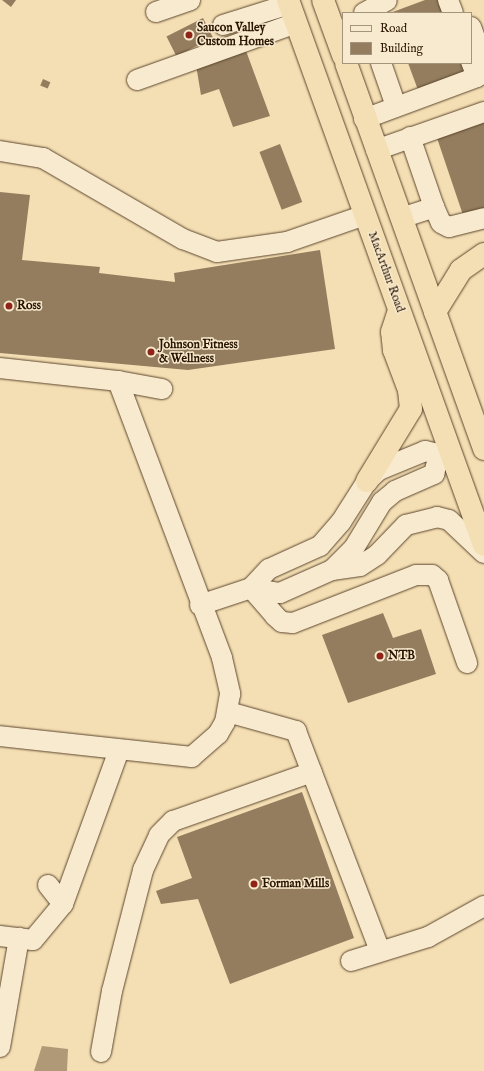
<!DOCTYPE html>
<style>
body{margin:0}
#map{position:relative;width:484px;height:1071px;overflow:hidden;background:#f4deb3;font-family:"IM FELL English",serif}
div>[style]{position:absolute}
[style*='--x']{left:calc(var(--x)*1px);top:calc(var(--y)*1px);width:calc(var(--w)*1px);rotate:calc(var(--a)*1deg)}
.water>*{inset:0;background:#af9976}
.building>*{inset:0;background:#937d5e;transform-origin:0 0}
.roads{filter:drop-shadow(0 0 1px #5c462e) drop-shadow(0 0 1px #5c462e)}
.minor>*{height:20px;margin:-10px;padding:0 10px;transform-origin:10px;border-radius:10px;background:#f8eace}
.highway>*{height:22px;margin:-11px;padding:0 11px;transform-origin:11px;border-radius:11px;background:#f4deb3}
.dots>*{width:11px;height:11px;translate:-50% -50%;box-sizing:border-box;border:2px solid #f8eace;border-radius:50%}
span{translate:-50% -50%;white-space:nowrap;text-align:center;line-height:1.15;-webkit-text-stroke:3px #f8eace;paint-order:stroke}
.poi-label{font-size:12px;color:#291401;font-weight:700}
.left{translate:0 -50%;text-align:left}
.street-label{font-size:12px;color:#291401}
.legend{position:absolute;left:342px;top:12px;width:130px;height:52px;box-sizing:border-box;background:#f8eace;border:1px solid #a5947c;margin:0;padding:5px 7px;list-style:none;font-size:12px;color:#291401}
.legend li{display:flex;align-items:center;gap:8px;height:20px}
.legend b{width:20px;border:1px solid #a5947c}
</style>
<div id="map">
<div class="water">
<i style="clip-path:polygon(42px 1046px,68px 1049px,67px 1071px,34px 1071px)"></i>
</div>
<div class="building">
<i style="clip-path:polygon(2px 0,16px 0,11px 7px)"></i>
<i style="clip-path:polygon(425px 0,443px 0,448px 13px,390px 13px)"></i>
<i style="left:203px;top:18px;width:22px;height:41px;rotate:63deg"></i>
<i style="clip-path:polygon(245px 48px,270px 116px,233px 127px,219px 89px,201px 95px,196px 65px)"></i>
<i style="clip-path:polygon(408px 63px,466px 63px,469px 71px,418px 90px)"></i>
<i style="left:43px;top:79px;width:8px;height:7px;rotate:23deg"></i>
<i style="clip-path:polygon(484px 121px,484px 208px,463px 215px,437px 138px)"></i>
<i style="left:280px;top:144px;width:62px;height:22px;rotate:69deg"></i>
<i style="clip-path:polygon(0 192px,30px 195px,22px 260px,100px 267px,99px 273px,175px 282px,174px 273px,320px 250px,335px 349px,188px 370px,0 353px)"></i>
<i style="clip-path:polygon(383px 613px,393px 638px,421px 629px,436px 674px,348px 703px,322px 635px)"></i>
<i style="clip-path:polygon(302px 792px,354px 938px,230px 984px,198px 899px,161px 904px,156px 891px,192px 878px,177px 837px)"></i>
</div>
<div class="roads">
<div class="minor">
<i style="--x:448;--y:0;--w:14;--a:69"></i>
<i style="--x:156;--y:12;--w:36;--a:-19"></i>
<i style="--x:364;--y:13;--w:26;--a:-29"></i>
<i style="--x:223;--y:25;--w:70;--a:-17.4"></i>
<i style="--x:471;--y:27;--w:38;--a:70"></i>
<i style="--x:381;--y:63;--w:46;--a:70.8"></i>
<i style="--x:137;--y:80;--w:169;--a:-19.7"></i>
<i style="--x:364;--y:119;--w:121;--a:-20.4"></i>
<i style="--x:477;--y:77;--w:17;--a:-111"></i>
<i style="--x:376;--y:150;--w:114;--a:-19.4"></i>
<i style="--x:0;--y:151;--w:44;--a:9.2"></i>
<i style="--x:43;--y:158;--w:162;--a:30.1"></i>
<i style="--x:183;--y:239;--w:36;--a:21"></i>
<i style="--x:217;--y:252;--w:71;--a:-8.1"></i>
<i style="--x:287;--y:242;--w:83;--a:-19.1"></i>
<i style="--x:434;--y:207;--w:17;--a:66"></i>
<i style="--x:441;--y:223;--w:9;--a:27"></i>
<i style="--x:449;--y:227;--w:36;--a:-14"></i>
<i style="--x:401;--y:218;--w:35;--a:-18"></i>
<i style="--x:434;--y:207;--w:74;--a:-108.9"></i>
<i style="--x:0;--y:368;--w:119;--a:6.3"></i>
<i style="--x:118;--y:381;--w:296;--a:69.4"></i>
<i style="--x:222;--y:658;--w:37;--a:77"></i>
<i style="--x:230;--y:694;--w:28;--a:100"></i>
<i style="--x:225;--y:722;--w:14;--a:120"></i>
<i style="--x:218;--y:734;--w:35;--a:139"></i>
<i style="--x:192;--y:757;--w:193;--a:-173.8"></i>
<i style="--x:118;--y:381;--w:45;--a:10.3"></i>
<i style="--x:332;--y:570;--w:28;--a:-8"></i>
<i style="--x:360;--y:566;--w:20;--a:-33"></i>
<i style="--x:377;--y:555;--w:42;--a:-46"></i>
<i style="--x:406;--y:525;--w:32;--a:-14"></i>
<i style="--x:437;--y:517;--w:12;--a:14"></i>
<i style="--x:449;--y:520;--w:48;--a:43.3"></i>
<i style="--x:251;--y:588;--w:37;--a:49"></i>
<i style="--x:275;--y:616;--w:9;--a:41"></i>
<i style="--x:282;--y:622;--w:11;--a:5"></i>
<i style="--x:293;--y:623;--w:132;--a:-21.3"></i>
<i style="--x:416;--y:575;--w:16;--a:0"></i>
<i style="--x:432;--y:575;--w:8;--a:40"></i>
<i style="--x:438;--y:580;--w:88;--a:70.7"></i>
<i style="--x:251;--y:588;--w:29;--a:10"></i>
<i style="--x:280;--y:593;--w:57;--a:-23.9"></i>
<i style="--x:332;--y:570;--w:31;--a:-45"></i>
<i style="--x:354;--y:548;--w:54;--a:-58.7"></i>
<i style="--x:382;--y:502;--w:17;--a:-40"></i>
<i style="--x:395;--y:491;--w:43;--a:-23.6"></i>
<i style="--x:434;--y:474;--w:21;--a:-76"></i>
<i style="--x:200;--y:605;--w:54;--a:-18.4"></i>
<i style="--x:251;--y:588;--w:26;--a:-47"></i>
<i style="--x:269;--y:569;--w:56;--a:-24.3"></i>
<i style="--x:320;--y:546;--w:32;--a:-49"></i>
<i style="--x:341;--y:522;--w:49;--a:-57.6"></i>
<i style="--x:367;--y:481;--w:16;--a:-43"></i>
<i style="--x:379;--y:470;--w:50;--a:-22.4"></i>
<i style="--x:425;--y:451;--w:14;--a:12"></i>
<i style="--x:439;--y:454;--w:11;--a:-34"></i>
<i style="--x:228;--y:712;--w:71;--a:15.6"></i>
<i style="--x:296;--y:731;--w:235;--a:69.1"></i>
<i style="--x:48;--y:885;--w:24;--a:52"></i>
<i style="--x:0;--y:936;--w:33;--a:7"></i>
<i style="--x:33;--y:940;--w:47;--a:-50.2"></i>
<i style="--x:63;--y:904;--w:164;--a:-70"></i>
<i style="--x:351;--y:961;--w:81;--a:-17.3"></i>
<i style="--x:428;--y:937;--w:64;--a:-29"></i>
<i style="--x:0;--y:1047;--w:111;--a:-80.1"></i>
<i style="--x:101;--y:1052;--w:62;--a:-79.8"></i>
<i style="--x:112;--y:991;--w:125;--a:-75.6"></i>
<i style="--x:143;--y:870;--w:38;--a:-65"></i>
<i style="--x:159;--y:835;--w:20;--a:-45"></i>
<i style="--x:173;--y:821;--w:147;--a:-19.4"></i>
</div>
<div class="highway">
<i style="--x:288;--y:0;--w:579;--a:70.22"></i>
<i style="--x:323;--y:0;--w:59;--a:70"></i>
<i style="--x:346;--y:63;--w:410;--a:70.3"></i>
<i style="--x:435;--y:312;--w:49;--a:-58.2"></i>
<i style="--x:461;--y:270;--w:28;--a:-35"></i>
<i style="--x:367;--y:481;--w:84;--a:-58.6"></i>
<i style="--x:411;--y:409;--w:19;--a:-96"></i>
<i style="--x:409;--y:390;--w:43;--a:-110.6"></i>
<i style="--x:394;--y:350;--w:18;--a:-96"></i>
<i style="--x:392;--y:332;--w:23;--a:-72"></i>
</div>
</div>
<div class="dots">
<i style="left:189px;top:35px;background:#8f2418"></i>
<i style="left:9px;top:306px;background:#8f2418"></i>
<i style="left:151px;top:352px;background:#8f2418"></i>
<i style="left:380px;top:656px;background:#8f2418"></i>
<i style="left:254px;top:884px;background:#8f2418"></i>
</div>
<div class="poi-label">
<span class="left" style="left:197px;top:35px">Saucon Valley<br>Custom Homes</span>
<span class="left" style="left:17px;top:306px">Ross</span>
<span class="left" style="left:159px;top:352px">Johnson Fitness<br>&amp; Wellness</span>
<span class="left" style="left:388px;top:656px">NTB</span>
<span class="left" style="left:262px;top:884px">Forman Mills</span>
</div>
<div class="street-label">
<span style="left:386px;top:272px;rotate:70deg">MacArthur Road</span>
</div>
<ul class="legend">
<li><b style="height:5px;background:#f8eace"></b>Road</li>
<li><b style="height:11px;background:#937d5e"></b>Building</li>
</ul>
</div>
